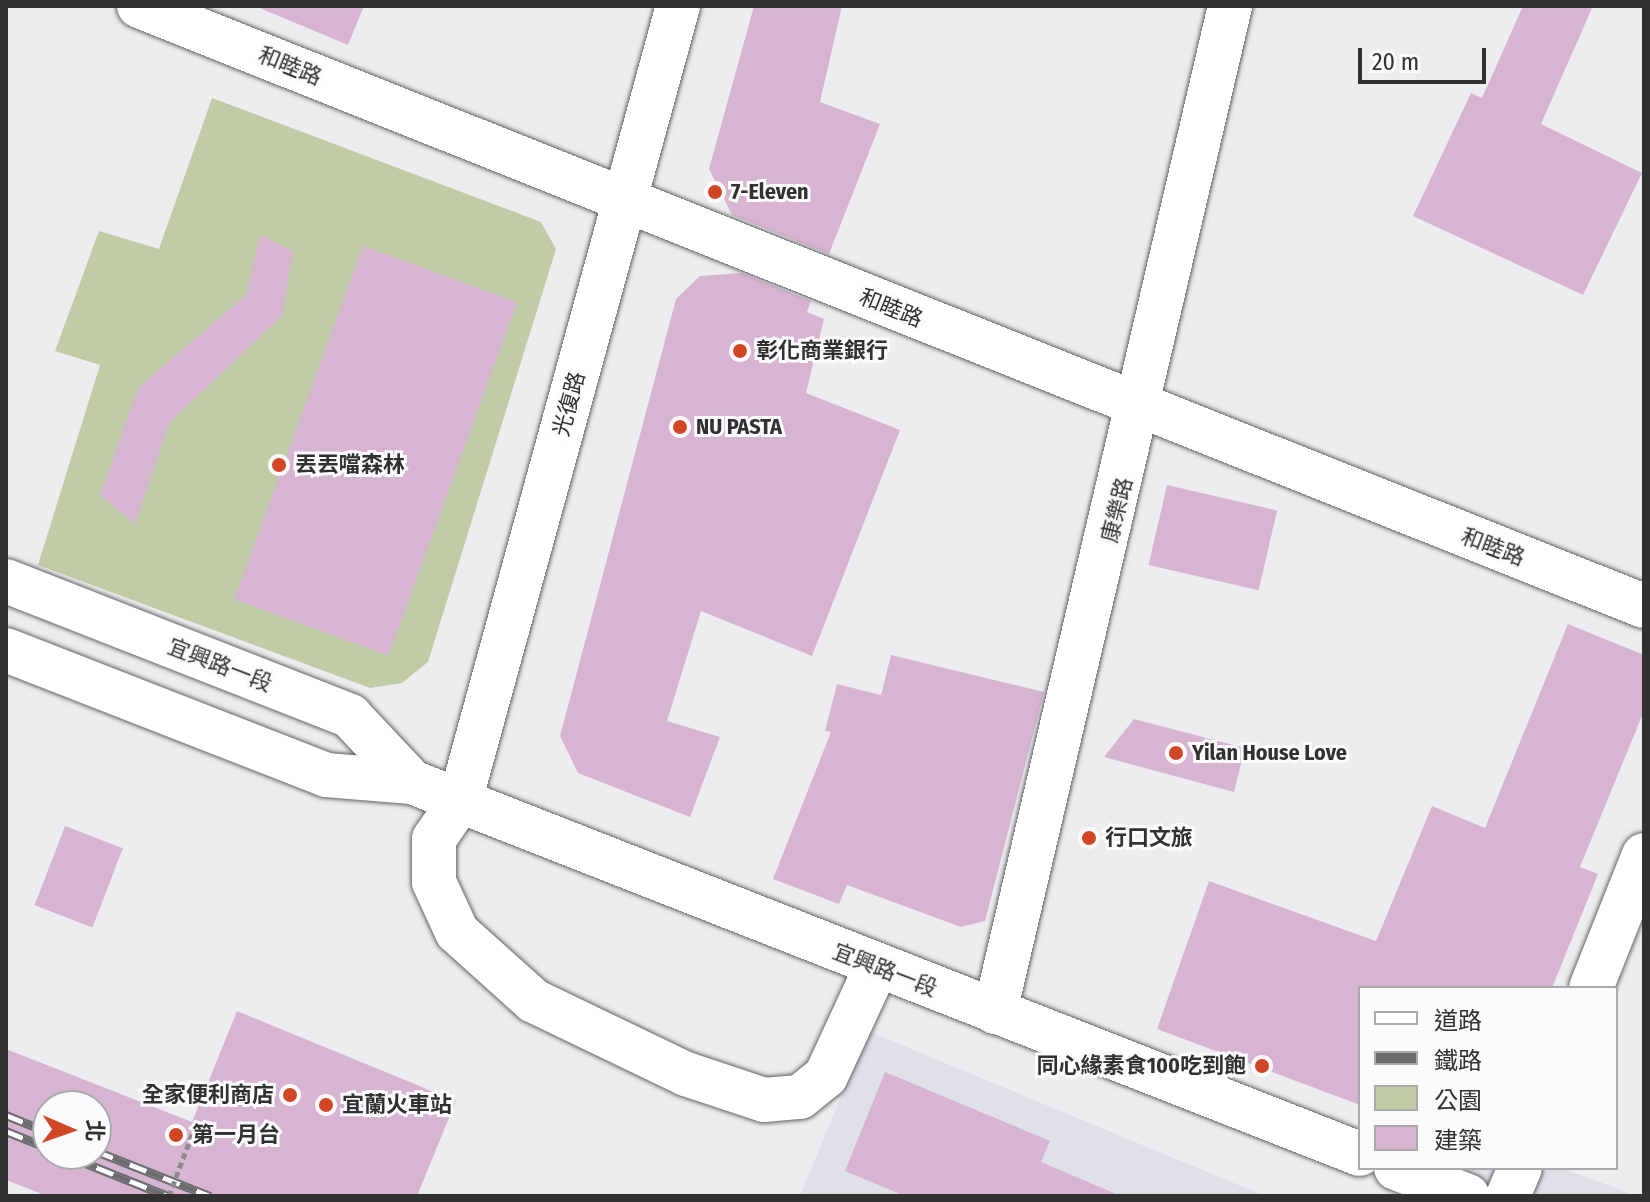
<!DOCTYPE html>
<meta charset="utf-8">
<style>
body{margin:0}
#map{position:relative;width:1650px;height:1202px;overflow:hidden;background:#ededef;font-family:"Fira Sans Condensed","Noto Sans TC",sans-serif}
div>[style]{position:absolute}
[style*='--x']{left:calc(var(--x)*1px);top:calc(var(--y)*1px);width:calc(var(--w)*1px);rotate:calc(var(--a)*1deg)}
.built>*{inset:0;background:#e0e0e9}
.green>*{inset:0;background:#bfcca6}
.building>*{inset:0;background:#d7b5d2;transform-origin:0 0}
.roads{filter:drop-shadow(0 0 2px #636465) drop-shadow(0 0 2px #636465)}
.minor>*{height:44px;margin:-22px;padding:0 22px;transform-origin:22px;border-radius:22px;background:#fff}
.rail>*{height:9px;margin-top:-4.5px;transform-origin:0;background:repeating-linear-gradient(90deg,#fbfbfd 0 18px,#6d6d6f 0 36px);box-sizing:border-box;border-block:2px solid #6d6d6f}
.path-bridge>*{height:5px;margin-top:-2.5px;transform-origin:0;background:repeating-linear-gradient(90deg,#8b8b8d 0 6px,transparent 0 10px)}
.dots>*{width:22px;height:22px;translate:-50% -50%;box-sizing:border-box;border:4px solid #fbfbfd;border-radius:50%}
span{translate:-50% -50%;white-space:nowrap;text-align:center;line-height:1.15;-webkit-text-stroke:6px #fbfbfd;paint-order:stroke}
.street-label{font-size:22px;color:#313132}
.poi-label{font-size:22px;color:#313132;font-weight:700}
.left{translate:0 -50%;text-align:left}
.right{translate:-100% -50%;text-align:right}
.frame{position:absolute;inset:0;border:8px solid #313132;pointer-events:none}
.legend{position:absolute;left:1358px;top:986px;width:260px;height:184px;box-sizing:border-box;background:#fbfbfd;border:2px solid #aaaaac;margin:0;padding:10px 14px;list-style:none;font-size:24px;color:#313132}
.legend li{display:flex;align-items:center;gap:16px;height:40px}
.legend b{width:40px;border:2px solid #aaaaac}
.north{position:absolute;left:32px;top:1090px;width:80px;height:80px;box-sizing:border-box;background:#fbfbfd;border:2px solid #aaaaac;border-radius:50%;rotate:92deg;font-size:22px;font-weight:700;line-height:32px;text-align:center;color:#313132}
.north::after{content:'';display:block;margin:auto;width:28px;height:36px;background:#d14725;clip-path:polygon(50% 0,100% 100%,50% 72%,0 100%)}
.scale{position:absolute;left:1358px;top:48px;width:128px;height:36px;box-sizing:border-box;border:4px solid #313132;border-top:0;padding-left:10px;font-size:24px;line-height:28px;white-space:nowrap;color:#313132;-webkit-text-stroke:6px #fbfbfd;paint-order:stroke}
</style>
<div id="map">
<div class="built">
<i style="clip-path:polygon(868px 1031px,1265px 1196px,800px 1196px)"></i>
<i style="clip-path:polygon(1454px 1168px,1561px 1168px,1638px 1196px,1447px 1196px)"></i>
</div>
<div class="green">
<i style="clip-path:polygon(212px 98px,541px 222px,556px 249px,428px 662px,402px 683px,370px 688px,38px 565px,100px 365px,55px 351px,99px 231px,159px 249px)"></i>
</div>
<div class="building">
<i style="clip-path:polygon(255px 6px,364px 6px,348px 45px)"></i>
<i style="clip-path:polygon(754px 6px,842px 6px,820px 102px,880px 124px,829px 254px,732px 215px,709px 169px)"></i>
<i style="clip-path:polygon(1523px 6px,1593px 6px,1541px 124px,1642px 173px,1583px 295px,1413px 216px,1471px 93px,1482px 98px)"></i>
<i style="clip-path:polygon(260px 235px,293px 251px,282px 316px,169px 423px,135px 524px,100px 495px,138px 388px,246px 295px)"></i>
<i style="left:363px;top:246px;width:164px;height:376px;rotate:20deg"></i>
<i style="clip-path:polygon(741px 273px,811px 301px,807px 312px,824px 319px,806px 393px,900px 430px,812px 656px,701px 611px,667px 721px,720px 737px,690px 817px,578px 773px,560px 736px,676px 299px,700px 276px)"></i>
<i style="left:1167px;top:485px;width:113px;height:82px;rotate:13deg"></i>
<i style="clip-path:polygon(1568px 624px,1644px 655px,1644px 711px,1580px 867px,1598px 874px,1552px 988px,1360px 988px,1360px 1105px,1157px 1029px,1209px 881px,1376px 941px,1432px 806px,1485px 828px)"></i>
<i style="clip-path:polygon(891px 655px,1044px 692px,985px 921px,961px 927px,847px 885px,839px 904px,773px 879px,831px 732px,825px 731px,837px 684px,881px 695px)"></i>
<i style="clip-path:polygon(1134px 719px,1245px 748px,1234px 792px,1104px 757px)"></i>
<i style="left:65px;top:826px;width:62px;height:85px;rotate:21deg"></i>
<i style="clip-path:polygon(evenodd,237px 1011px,456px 1101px,417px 1196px,47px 1196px,6px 1180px,6px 1049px,192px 1122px,237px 1011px,48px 1106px,96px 1106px,96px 1154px,48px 1154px,48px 1106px)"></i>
<i style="clip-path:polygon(885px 1072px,1050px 1141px,1041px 1162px,1121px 1196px,905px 1196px,845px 1171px)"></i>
</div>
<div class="roads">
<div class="minor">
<i style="--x:139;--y:6;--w:1620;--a:21.74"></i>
<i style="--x:678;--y:6;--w:824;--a:105.33"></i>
<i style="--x:460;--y:801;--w:46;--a:124.4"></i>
<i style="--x:434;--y:839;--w:43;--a:90"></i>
<i style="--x:434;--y:882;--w:55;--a:65.3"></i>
<i style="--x:457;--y:932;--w:103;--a:41.9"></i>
<i style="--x:534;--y:1001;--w:169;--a:25.7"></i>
<i style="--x:686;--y:1074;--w:82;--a:18.4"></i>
<i style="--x:764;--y:1100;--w:36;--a:-5"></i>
<i style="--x:800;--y:1097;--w:33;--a:-39"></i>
<i style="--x:826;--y:1076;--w:119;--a:-65.2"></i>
<i style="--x:6;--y:581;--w:370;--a:21.4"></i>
<i style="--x:350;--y:716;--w:91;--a:46.8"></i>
<i style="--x:6;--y:650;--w:344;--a:21.3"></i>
<i style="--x:326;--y:775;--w:86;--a:4.7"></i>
<i style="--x:412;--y:782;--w:1018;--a:21.43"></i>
<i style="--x:1591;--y:988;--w:143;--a:-68.3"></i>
<i style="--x:995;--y:1012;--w:1033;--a:-76.85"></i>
<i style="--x:1396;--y:1168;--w:77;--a:21.3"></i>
<i style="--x:1508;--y:1196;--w:30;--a:-67"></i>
</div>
</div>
<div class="rail">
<i style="--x:6;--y:1115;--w:45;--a:22"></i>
<i style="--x:6;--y:1131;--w:45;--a:22"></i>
<i style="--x:96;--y:1151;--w:123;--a:21.5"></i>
<i style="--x:63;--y:1154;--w:113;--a:21.8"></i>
</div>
<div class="path-bridge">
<i style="--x:169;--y:1196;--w:75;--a:-69.6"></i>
</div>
<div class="dots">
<i style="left:715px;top:192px;background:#d14725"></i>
<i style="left:740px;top:351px;background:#d14725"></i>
<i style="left:680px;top:427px;background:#d14725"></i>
<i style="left:279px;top:465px;background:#d14725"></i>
<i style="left:1176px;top:753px;background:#d14725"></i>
<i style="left:1089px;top:838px;background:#d14725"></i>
<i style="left:1262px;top:1066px;background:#d14725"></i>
<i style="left:290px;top:1095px;background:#d14725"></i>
<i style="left:326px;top:1105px;background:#d14725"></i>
<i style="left:176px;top:1135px;background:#d14725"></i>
</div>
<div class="street-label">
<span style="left:290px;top:66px;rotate:22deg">和睦路</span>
<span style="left:891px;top:308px;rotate:22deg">和睦路</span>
<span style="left:569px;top:404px;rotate:-75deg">光復路</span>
<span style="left:1117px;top:510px;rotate:-76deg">康樂路</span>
<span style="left:1493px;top:547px;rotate:21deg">和睦路</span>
<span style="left:220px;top:665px;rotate:21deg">宜興路一段</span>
<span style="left:885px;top:970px;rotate:21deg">宜興路一段</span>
</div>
<div class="poi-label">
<span class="left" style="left:731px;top:192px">7-Eleven</span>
<span class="left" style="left:756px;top:351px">彰化商業銀行</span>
<span class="left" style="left:696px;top:427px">NU PASTA</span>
<span class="left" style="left:295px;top:465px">丟丟噹森林</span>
<span class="left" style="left:1192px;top:753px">Yilan House Love</span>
<span class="left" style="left:1105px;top:838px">行口文旅</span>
<span class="right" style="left:1246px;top:1066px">同心緣素食100吃到飽</span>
<span class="right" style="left:274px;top:1095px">全家便利商店</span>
<span class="left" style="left:342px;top:1105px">宜蘭火車站</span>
<span class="left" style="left:192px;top:1135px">第一月台</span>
</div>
<div class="frame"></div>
<ul class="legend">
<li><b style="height:10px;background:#fff"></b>道路</li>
<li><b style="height:10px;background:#6d6d6f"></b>鐵路</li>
<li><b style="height:22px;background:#bfcca6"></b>公園</li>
<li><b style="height:22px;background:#d7b5d2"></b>建築</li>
</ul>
<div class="north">北</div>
<div class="scale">20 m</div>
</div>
